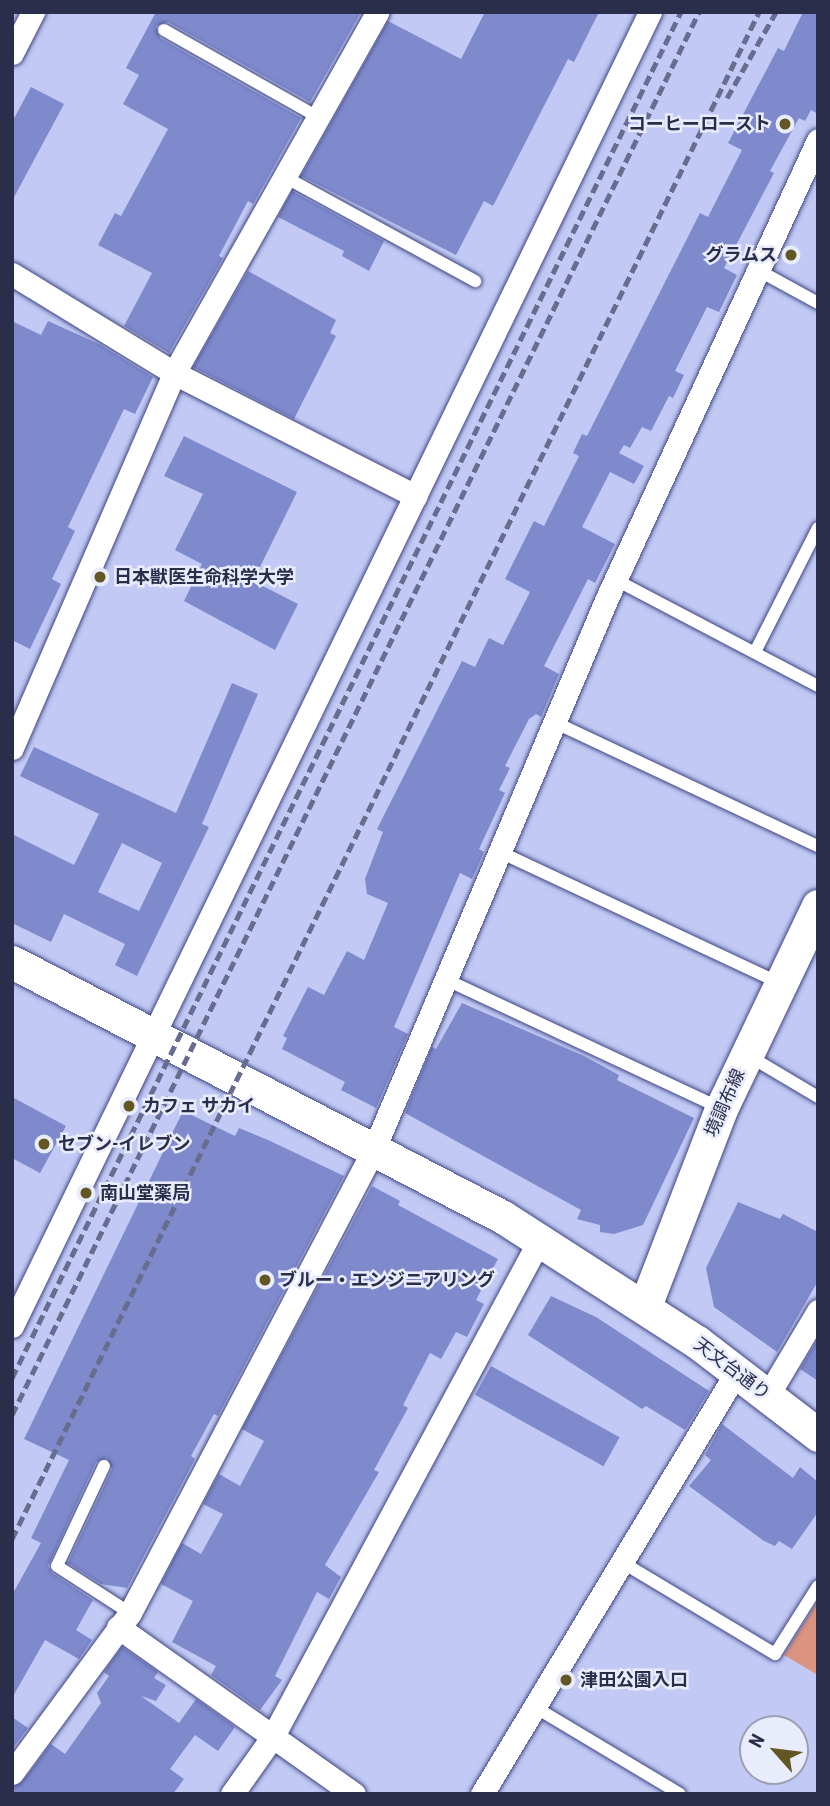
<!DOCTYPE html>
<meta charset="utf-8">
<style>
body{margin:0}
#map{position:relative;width:830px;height:1806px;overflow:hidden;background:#c1c9f4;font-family:"Roboto Condensed","Noto Sans JP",sans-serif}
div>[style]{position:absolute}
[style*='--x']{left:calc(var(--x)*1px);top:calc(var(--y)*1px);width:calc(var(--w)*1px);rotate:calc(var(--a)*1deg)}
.green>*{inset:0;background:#da9480}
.building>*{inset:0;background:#7f8acd;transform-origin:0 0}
.roads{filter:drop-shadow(0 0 2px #3e4582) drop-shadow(0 0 2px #3e4582)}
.lane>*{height:12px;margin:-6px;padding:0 6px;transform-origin:6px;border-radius:6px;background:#fff}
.street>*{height:23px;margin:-11.5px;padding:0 11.5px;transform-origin:11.5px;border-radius:11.5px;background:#fff}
.secondary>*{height:33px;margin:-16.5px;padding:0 16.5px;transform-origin:16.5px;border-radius:16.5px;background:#fff}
.rail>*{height:5px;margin-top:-2.5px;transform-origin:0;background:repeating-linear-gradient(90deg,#686d90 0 10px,transparent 0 15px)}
.dots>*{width:19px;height:19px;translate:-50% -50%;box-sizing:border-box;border:4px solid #e9ecfb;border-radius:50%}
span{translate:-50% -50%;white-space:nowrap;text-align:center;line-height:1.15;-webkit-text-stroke:5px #e9ecfb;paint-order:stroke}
.poi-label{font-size:18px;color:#2a2e4b;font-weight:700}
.right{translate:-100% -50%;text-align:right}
.left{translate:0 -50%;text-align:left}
.street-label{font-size:18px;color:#2a2e4b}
.frame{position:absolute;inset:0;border:14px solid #2a2e4b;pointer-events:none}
.north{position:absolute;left:739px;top:1715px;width:70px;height:70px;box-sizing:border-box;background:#e9ecfb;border:2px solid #9da0b5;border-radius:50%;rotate:298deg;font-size:19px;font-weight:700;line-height:28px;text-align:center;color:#2a2e4b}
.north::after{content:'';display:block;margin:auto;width:24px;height:32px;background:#625622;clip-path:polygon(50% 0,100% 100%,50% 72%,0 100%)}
</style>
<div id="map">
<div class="green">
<i style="clip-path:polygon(818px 1601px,818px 1675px,784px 1655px)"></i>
</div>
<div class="building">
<i style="clip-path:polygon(156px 12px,361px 12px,310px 102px,168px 22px,156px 26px,160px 38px,301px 118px,253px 204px,248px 201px,219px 256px,223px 258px,169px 353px,124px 326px,152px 273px,98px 245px,115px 213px,121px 216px,168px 129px,123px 104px,139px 75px,126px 68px)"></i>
<i style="clip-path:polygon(485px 12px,599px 12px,574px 62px,568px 59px,493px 206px,484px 201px,456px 255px,301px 176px,388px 21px,461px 59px)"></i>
<i style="clip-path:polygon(803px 12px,818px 12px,818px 114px,811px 110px,805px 121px,799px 118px,770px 171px,774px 173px,724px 268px,737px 275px,719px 312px,707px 307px,675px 371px,684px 375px,673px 398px,669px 396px,651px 431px,642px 427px,630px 448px,624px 445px,619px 453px,644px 466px,634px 484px,610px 472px,582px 527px,615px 544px,595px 583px,588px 579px,544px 666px,559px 674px,541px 717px,536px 714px,529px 719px,505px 766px,510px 768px,499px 790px,505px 793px,479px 849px,484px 852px,478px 866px,472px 879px,460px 873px,394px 1027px,408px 1034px,376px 1108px,341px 1090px,345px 1082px,282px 1049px,287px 1038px,283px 1036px,308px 987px,324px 995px,347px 951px,364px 960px,388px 903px,367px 894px,365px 879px,383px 832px,377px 829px,462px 661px,475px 667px,489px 638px,503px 645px,530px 592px,505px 579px,534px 521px,544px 526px,579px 456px,573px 453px,582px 434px,587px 436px,700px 213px,708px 217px,742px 150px,728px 143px,778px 48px,784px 51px)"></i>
<i style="clip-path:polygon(31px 87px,64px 104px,12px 201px,12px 122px)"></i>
<i style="clip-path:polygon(292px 191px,384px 241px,369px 271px,342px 256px,344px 251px,278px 217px)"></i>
<i style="clip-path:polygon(248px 271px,336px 320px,330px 333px,336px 336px,294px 419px,193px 367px)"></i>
<i style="clip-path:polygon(12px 321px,41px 335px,48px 321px,99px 344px,153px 377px,135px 414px,124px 409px,68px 527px,75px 531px,52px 579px,61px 584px,30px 649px,12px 640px)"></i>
<i style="clip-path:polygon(184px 436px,297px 492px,253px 581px,298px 604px,275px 650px,184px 601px,202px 564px,175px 550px,203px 494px,164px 476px)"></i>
<i style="clip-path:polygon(evenodd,232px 683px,258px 694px,202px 824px,209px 827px,137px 976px,115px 965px,125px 944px,64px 914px,51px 942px,12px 923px,12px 834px,74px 865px,99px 814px,20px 776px,34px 747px,176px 813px,232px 683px,122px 843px,162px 863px,139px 911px,98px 892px,122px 843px)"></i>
<i style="clip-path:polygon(462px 1003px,584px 1056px,619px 1075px,617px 1080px,694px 1118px,643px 1225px,614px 1234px,600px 1232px,600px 1225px,577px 1219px,581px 1210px,405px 1113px,432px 1047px,436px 1049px)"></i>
<i style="clip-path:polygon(12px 1097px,66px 1126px,40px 1173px,12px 1158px)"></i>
<i style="clip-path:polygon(183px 1111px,235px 1136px,239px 1128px,268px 1140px,344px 1176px,218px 1416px,214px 1414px,191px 1456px,195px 1459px,127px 1588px,101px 1584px,68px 1563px,112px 1469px,107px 1458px,96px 1462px,48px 1566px,52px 1573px,93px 1600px,76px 1630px,92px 1640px,79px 1659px,45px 1640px,12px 1698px,12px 1595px,41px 1543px,31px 1538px,69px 1460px,24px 1439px)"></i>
<i style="clip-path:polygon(372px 1186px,400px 1201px,398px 1205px,498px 1259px,476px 1300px,484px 1304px,467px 1337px,456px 1332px,441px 1359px,430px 1353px,403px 1405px,408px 1408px,374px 1470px,379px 1472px,325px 1565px,341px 1577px,329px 1599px,317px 1592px,275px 1676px,282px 1680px,260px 1710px,211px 1675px,216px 1666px,172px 1642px,193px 1601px,161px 1584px,182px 1543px,201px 1554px,223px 1514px,203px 1504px,219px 1474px,240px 1486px,264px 1441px,242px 1429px)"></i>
<i style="clip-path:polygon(738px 1202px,780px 1219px,783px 1214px,818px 1232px,818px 1281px,777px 1352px,714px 1307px,706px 1268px)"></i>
<i style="clip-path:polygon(551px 1296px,596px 1317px,709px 1391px,685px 1430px,646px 1406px,642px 1409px,528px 1335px)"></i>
<i style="clip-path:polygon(818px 1339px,818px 1381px,800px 1369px)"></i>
<i style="left:491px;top:1366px;width:147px;height:33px;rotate:29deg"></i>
<i style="clip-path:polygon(722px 1424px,793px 1478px,800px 1467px,818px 1482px,818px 1512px,792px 1549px,779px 1541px,775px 1546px,764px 1541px,689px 1486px,711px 1460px,705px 1455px)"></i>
<i style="clip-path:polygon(122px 1647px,158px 1672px,154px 1678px,166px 1685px,156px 1701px,141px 1696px,179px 1723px,196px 1699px,235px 1727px,218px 1751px,195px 1735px,170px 1769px,184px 1779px,173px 1794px,12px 1794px,12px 1787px,23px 1781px,51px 1744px,65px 1754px,101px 1703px,97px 1693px,109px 1676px,104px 1672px)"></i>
<i style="clip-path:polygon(12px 1717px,28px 1728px,12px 1749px)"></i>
</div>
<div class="roads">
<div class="lane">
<i style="--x:164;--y:30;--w:177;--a:29.5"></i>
<i style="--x:285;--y:177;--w:217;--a:28.7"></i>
<i style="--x:756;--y:269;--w:71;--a:28.7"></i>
<i style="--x:616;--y:580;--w:228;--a:27.7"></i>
<i style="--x:755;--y:652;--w:139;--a:-63.1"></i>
<i style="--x:554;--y:722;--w:292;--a:25.2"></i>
<i style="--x:500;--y:852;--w:309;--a:25.1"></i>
<i style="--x:447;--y:980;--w:302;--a:25.1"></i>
<i style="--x:749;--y:1056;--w:80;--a:30.7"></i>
<i style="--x:104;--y:1466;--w:110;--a:115.2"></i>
<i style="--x:57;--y:1566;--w:87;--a:32.8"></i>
<i style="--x:620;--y:1561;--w:181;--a:31"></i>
<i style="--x:775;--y:1654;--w:80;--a:-57.7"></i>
<i style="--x:533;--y:1706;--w:171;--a:30.9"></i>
</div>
<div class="street">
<i style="--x:12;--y:53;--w:46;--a:-62.9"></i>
<i style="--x:12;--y:274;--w:190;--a:31.4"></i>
<i style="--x:174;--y:373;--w:271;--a:27"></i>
<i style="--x:12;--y:748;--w:408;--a:-66.6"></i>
<i style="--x:174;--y:373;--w:414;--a:-60.6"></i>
<i style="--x:12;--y:1326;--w:1461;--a:-64.1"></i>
<i style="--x:768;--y:1395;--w:98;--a:-59.2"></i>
<i style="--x:118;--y:1627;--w:289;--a:35.3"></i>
<i style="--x:12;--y:1773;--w:199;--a:-53.6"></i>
<i style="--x:130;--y:1613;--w:524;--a:-62.26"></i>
<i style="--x:374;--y:1149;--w:598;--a:-67.08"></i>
<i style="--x:607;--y:598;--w:504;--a:-65.26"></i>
<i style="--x:232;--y:1794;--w:71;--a:-54.7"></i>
<i style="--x:273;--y:1736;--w:564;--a:-61.75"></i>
<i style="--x:482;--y:1794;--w:494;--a:-58.9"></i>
</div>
<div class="secondary">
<i style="--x:12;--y:962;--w:553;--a:27.45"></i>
<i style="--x:503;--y:1217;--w:231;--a:32.8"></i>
<i style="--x:697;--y:1342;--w:153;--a:37.5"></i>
<i style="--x:645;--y:1306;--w:211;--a:-68.9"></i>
<i style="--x:721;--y:1109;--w:225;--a:-64.5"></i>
</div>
</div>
<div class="rail">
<i style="--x:727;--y:98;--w:99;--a:-60.3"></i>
<i style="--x:12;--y:1378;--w:1521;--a:-63.91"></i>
<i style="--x:12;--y:1415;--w:1562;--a:-63.91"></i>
<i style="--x:12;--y:1539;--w:1700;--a:-63.93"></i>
</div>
<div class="dots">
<i style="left:785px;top:124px;background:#625622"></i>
<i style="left:791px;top:255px;background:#625622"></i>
<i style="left:100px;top:577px;background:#625622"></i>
<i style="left:129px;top:1106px;background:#625622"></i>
<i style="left:44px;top:1144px;background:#625622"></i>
<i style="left:86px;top:1193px;background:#625622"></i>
<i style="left:265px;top:1280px;background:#625622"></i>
<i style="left:566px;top:1680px;background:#625622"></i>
</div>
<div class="poi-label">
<span class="right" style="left:771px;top:124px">コーヒーロースト</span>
<span class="right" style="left:777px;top:255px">グラムス</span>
<span class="left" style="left:114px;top:577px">日本獣医生命科学大学</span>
<span class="left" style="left:143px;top:1106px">カフェ サカイ</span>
<span class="left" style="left:58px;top:1144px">セブン-イレブン</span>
<span class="left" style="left:100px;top:1193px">南山堂薬局</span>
<span class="left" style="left:279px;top:1280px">ブルー・エンジニアリング</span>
<span class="left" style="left:580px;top:1680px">津田公園入口</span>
</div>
<div class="street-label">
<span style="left:725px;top:1103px;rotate:-66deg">境調布線</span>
<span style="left:732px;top:1369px;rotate:37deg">天文台通り</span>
</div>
<div class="frame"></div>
<div class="north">N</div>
</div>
